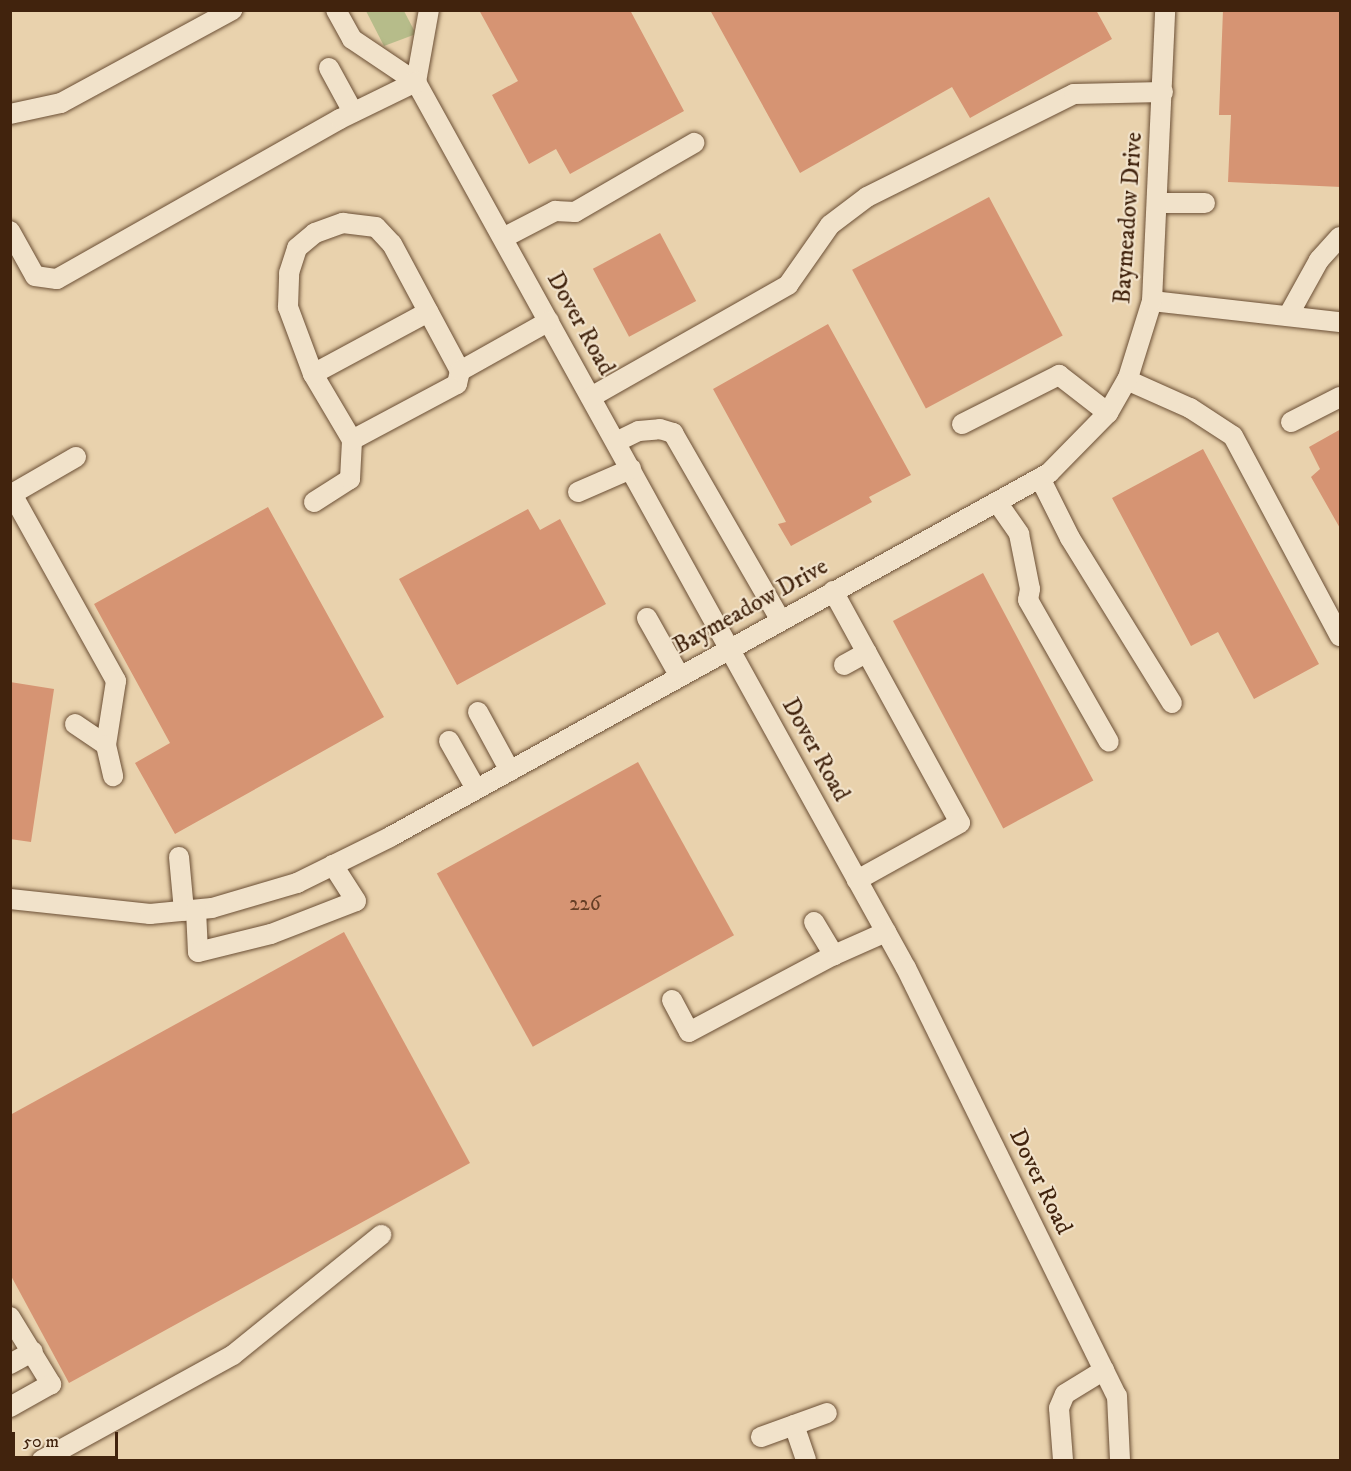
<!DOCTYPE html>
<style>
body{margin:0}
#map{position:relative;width:1351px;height:1471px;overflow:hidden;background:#e9d2ad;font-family:"IM FELL DW Pica",serif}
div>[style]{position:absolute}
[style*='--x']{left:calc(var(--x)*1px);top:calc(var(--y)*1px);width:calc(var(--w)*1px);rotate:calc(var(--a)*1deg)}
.green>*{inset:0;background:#b6bc8a}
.building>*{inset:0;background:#d69473;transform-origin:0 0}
.roads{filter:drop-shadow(0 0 2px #6b4f35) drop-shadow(0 0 2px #6b4f35)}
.minor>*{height:20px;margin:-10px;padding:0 10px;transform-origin:10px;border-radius:10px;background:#f1e2ca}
span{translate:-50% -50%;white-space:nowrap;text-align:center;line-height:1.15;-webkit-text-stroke:4.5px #f1e2ca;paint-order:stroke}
.number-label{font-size:21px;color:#663f26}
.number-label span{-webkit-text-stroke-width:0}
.street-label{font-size:24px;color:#41230d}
.frame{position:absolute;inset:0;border:12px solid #41230d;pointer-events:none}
.scale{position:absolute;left:12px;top:1432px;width:106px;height:27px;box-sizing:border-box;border:3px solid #41230d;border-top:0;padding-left:8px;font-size:18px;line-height:21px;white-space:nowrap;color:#41230d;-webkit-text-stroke:4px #f1e2ca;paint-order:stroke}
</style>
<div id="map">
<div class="green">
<i style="clip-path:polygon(366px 11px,404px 11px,416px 34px,384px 46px)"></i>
</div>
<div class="building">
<i style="clip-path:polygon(479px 10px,630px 10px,684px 111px,570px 174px,556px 149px,529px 164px,492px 95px,518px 81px)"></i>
<i style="clip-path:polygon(710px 10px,1096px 10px,1112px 39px,970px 118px,952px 87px,800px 173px)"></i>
<i style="clip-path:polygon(1223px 10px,1341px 10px,1341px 187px,1228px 182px,1231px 115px,1219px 115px)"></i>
<i style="left:989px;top:197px;width:157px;height:155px;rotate:62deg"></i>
<i style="left:660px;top:233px;width:77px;height:76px;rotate:62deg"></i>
<i style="clip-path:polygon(828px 324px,911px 475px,869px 497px,872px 502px,791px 546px,778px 524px,786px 522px,713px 389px)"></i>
<i style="clip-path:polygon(1341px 429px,1341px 530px,1311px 477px,1320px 469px,1309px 447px)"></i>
<i style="clip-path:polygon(1203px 449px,1319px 664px,1254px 699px,1218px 632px,1191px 646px,1112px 498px)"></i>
<i style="clip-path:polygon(268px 507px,384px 717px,175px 834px,135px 763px,170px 743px,94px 604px)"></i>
<i style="clip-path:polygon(528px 509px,540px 530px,560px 519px,606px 604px,457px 685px,399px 579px)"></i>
<i style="left:983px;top:573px;width:235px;height:102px;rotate:62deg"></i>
<i style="clip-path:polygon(10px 682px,54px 689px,31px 842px,10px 839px)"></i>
<i style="left:638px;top:762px;width:198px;height:230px;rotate:61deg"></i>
<i style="clip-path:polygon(344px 932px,470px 1163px,69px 1383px,10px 1274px,10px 1115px)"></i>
</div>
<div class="roads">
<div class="minor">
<i style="--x:336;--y:10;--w:33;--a:61"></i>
<i style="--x:352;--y:39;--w:77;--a:33.9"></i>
<i style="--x:416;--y:82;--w:1012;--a:61.06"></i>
<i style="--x:906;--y:968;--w:477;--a:63.8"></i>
<i style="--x:1117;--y:1396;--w:64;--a:87.3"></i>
<i style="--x:329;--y:68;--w:50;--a:61.4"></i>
<i style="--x:416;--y:82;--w:73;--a:-79.8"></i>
<i style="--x:10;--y:114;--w:52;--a:-12.2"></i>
<i style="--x:61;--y:103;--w:195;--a:-28.5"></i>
<i style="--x:1159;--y:203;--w:46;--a:0"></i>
<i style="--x:10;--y:231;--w:51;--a:60.9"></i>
<i style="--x:35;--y:276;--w:22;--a:8"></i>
<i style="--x:57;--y:279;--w:325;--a:-29.5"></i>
<i style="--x:340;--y:119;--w:85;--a:-26"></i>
<i style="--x:503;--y:238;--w:59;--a:-27.4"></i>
<i style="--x:555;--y:211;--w:20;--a:3"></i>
<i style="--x:575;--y:212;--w:138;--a:-30.1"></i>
<i style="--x:1152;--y:301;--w:189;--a:6.4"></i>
<i style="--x:1288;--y:316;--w:64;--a:-61"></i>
<i style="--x:1319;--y:260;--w:31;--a:-48"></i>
<i style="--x:313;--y:374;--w:131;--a:-28.3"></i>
<i style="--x:1127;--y:380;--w:69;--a:24"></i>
<i style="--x:1190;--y:408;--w:51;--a:33.1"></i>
<i style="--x:1233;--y:436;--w:227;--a:61.9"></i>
<i style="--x:591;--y:397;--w:227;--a:-29.6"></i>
<i style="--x:788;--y:285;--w:73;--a:-55"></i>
<i style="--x:830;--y:225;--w:46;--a:-37.1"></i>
<i style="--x:867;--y:197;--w:231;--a:-26.5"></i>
<i style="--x:1074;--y:94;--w:89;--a:-1.3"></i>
<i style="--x:1291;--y:422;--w:55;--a:-27"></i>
<i style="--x:962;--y:424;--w:109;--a:-26.8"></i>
<i style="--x:1059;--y:375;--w:62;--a:37.8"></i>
<i style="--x:352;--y:440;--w:77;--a:-120.6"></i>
<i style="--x:313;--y:374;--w:72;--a:-110.5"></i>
<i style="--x:288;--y:307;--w:34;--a:-88"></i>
<i style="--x:289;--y:273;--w:26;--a:-72"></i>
<i style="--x:297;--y:248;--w:23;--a:-40"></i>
<i style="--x:315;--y:233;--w:30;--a:-20"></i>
<i style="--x:343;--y:223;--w:33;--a:7"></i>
<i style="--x:376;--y:227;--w:23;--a:47"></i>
<i style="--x:392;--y:244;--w:144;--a:61.8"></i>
<i style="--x:616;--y:442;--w:25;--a:-26"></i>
<i style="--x:639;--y:431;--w:21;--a:-5"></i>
<i style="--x:660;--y:429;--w:14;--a:17"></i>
<i style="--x:673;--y:433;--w:215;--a:60.1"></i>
<i style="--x:76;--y:457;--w:74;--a:150"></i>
<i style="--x:12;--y:494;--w:214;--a:60.9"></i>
<i style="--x:116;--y:681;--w:65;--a:98.9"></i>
<i style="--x:1040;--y:478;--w:67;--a:63.4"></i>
<i style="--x:1070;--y:538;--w:194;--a:58.3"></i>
<i style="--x:578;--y:492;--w:58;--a:-23.5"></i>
<i style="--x:314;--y:502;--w:43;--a:-32.6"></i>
<i style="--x:350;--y:479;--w:39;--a:-87"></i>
<i style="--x:352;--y:440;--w:119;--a:-28.1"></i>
<i style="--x:457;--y:384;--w:13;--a:-77"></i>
<i style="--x:460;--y:371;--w:102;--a:-29.3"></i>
<i style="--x:997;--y:502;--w:39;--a:55"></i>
<i style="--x:1019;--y:534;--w:56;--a:78.7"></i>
<i style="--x:1030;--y:589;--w:11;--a:100"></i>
<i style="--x:1028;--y:600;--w:163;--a:60.3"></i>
<i style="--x:833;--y:591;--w:264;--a:61.3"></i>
<i style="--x:960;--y:823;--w:118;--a:151"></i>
<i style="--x:647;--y:618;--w:65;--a:60.7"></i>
<i style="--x:844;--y:665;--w:26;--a:-29"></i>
<i style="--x:478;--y:712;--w:67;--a:61.5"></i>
<i style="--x:75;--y:724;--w:37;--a:34"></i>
<i style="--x:106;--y:745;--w:32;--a:77"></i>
<i style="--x:449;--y:741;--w:55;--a:60.6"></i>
<i style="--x:179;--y:857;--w:54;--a:84.7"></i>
<i style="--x:10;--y:899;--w:141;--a:6.1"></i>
<i style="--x:150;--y:914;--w:62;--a:-5.5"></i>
<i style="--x:212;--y:908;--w:89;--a:-16.4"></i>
<i style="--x:297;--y:883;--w:104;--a:-26.3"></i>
<i style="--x:390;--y:837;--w:753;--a:-28.91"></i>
<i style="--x:1049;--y:473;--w:84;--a:-45.5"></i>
<i style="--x:1108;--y:413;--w:40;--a:-60.3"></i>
<i style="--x:1128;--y:378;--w:81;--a:-72.7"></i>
<i style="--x:1152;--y:301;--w:291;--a:-87.4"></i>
<i style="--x:196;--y:910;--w:42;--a:87.3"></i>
<i style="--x:198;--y:952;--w:75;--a:-13.9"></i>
<i style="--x:271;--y:934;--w:91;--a:-21.2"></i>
<i style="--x:356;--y:901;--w:43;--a:-122.6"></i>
<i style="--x:814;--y:922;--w:39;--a:59"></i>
<i style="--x:834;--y:955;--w:57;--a:-23.9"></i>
<i style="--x:672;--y:1000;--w:36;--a:62"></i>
<i style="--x:689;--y:1032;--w:164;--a:-28"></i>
<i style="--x:10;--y:1317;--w:79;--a:58.5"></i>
<i style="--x:51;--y:1384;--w:47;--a:150.7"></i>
<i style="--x:10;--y:1364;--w:26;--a:-29"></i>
<i style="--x:794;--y:1425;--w:37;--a:71"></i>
<i style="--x:761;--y:1437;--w:70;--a:-20"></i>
<i style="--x:42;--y:1460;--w:218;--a:-28.8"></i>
<i style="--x:233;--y:1355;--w:191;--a:-39"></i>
<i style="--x:1063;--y:1460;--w:52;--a:-94.4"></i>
<i style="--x:1059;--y:1408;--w:15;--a:-67"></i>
<i style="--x:1065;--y:1394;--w:46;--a:-31.6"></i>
</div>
</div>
<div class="number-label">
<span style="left:585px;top:904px">226</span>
</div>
<div class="street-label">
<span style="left:1129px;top:218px;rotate:-86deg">Baymeadow Drive</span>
<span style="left:580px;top:324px;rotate:61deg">Dover Road</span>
<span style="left:751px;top:607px;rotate:-29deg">Baymeadow Drive</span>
<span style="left:815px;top:750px;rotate:61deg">Dover Road</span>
<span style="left:1040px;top:1182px;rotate:64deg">Dover Road</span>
</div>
<div class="frame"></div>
<div class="scale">50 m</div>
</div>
